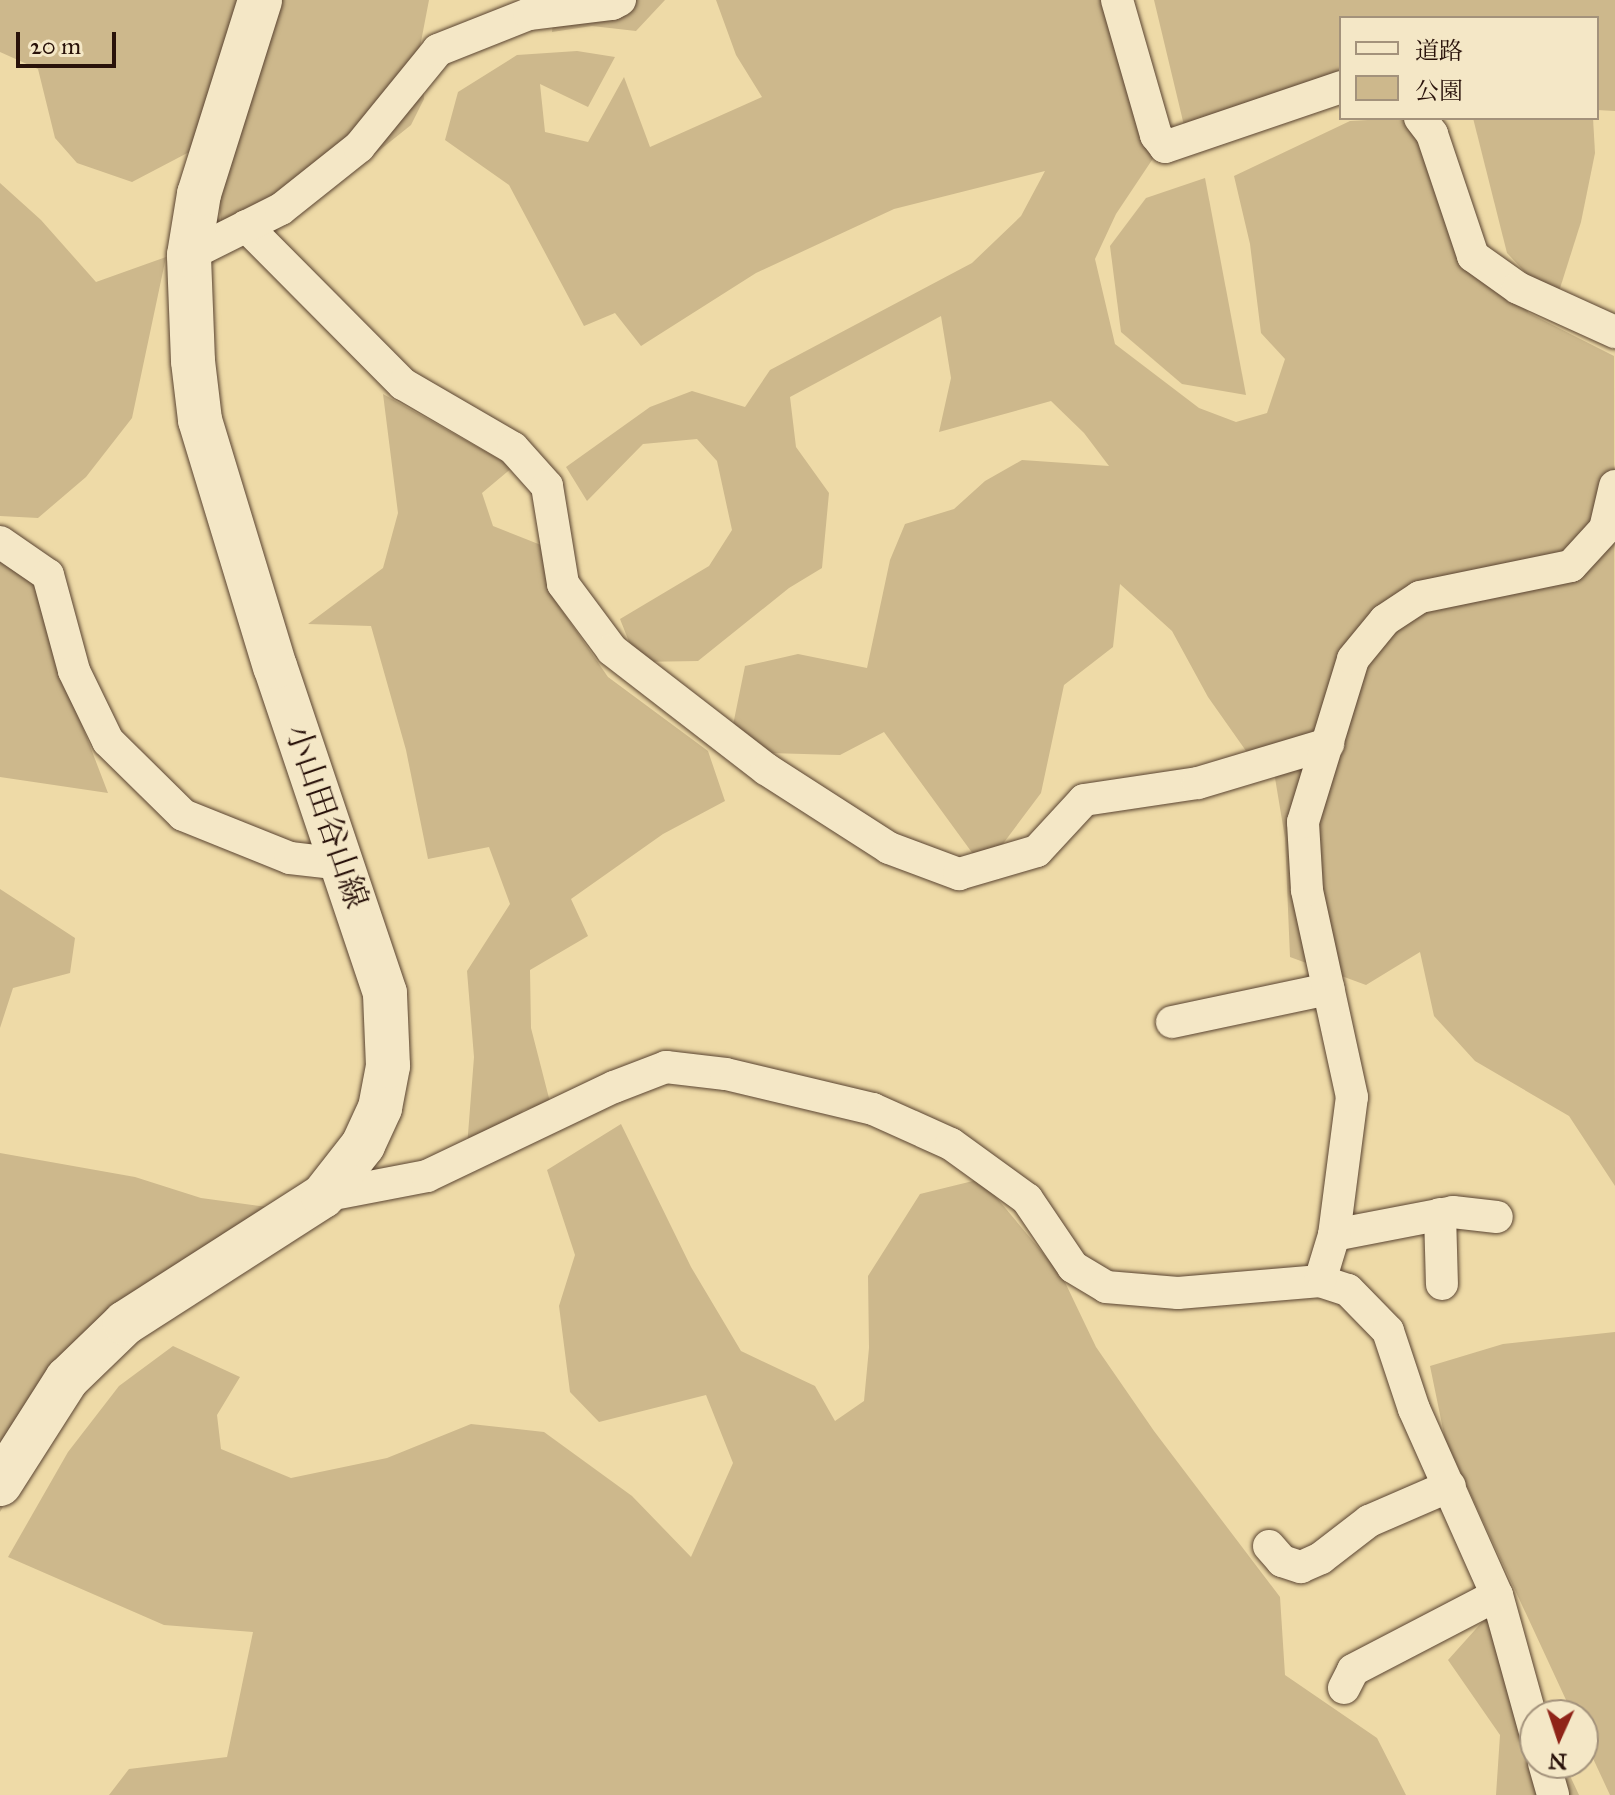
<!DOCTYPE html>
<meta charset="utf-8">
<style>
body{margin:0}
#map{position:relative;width:1615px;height:1795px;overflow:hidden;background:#eedaa7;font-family:"IM FELL Great Primer","Noto Serif JP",serif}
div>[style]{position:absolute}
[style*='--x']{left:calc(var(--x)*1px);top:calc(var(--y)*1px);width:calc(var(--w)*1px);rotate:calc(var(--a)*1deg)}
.green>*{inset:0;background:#cdb88c}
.roads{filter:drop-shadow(0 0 2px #5a4431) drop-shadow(0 0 2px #5a4431)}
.minor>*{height:32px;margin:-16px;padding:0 16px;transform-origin:16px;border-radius:16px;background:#f4e7c6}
.secondary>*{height:44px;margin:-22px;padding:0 22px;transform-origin:22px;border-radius:22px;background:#f4e7c6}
span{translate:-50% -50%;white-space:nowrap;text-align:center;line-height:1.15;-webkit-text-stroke:6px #f4e7c6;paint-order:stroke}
.street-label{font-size:32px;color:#29120a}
.legend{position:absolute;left:1339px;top:16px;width:260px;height:104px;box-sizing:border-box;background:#f4e7c6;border:2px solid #a3927b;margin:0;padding:10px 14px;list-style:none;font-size:24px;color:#29120a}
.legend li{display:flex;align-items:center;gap:16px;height:40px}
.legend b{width:40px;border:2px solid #a3927b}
.north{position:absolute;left:1519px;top:1699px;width:80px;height:80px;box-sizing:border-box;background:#f4e7c6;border:2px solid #a3927b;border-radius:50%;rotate:183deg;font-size:22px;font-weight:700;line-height:32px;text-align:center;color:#29120a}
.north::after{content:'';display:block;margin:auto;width:28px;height:36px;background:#8f2418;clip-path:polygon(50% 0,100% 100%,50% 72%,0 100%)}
.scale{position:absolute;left:16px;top:32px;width:100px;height:36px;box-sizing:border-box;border:4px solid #29120a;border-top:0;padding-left:10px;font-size:24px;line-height:28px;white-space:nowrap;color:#29120a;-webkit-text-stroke:6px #f4e7c6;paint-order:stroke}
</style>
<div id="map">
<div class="green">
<i style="clip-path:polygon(0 0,429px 0,420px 47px,424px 99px,411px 125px,340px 182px,261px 239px,225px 253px,218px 196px,195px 149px,132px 182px,77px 163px,55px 138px,38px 69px,0 52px)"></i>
<i style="clip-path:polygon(555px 0,665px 0,636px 31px,592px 26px,552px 32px)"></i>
<i style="clip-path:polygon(716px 0,1110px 0,1154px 157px,1116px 214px,1095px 259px,1115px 344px,1199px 408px,1236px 422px,1267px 413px,1285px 359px,1261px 333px,1250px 244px,1234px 176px,1350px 121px,1403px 118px,1439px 163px,1476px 256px,1529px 313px,1614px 356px,1615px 1186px,1569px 1116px,1475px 1061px,1434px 1016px,1420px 952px,1366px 985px,1290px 957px,1285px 838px,1273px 766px,1251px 758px,1208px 697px,1172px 631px,1120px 584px,1113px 647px,1064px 685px,1041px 793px,984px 869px,884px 732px,840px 755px,768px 753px,732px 730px,745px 666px,798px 654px,867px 668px,890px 560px,905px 524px,954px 509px,985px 481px,1022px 460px,1109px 466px,1084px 433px,1051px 401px,939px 432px,951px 378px,941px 316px,790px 397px,796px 447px,829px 493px,822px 568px,789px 588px,698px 661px,637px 662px,620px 619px,709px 566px,732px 530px,717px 461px,697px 439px,643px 444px,587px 501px,566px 467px,650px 407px,692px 391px,745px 407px,770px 370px,972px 263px,1021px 216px,1045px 171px,894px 209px,756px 273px,641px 346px,615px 313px,584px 326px,509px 185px,445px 140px,458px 92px,517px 55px,577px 51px,615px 57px,588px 107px,540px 84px,545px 132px,588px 142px,624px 77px,650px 147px,762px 97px,736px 55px)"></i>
<i style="clip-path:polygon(1154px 0,1615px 0,1615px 111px,1597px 110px,1597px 18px,1341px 18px,1341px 75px,1187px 138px)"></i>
<i style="clip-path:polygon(1473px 118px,1593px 118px,1595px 153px,1581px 222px,1555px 304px,1507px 253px)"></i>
<i style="clip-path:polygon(1205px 178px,1246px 395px,1182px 384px,1121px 332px,1110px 246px,1146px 198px)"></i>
<i style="clip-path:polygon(0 183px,41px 220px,96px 282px,166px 257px,132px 418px,86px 477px,38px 518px,0 516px)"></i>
<i style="clip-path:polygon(383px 394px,513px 467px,482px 493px,493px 526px,546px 547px,552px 596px,608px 677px,708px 751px,725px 801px,663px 834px,571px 899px,588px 936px,530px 970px,531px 1028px,550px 1102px,524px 1110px,466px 1160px,474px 1057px,467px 971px,510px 904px,489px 847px,428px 859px,406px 750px,371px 626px,308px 624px,383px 568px,398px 513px)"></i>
<i style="clip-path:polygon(0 560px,44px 591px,57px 660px,108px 793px,0 777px)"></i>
<i style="clip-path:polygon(0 889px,75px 938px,70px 973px,13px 988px,0 1028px)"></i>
<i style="clip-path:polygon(621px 1124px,691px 1267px,741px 1351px,815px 1386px,835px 1421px,864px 1401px,869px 1348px,868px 1276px,920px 1194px,981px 1179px,1062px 1276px,1096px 1347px,1154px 1431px,1280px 1597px,1285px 1675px,1377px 1738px,1406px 1795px,109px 1795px,129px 1769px,227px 1757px,253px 1632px,164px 1625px,8px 1557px,68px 1452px,119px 1386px,173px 1346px,240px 1377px,217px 1415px,221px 1449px,291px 1478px,387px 1458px,471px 1424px,544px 1432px,632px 1496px,691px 1557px,733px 1463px,706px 1395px,599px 1422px,570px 1392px,559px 1306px,575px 1255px,547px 1170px)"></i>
<i style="clip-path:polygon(0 1153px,135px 1177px,201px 1198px,288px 1210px,141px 1332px,46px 1432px,0 1512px)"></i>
<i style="clip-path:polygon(1615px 1332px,1615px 1795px,1610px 1795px,1583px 1737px,1583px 1715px,1573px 1715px,1445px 1439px,1430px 1366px,1503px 1344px)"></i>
<i style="clip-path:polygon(1492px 1611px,1535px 1715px,1535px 1763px,1564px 1763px,1579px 1795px,1496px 1795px,1500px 1735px,1448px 1660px)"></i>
</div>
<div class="roads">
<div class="minor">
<i style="--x:1117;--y:0;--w:141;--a:73.9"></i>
<i style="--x:1156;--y:135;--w:15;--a:53"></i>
<i style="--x:1165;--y:147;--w:186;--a:-18.8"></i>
<i style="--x:1420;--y:118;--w:20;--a:53"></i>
<i style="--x:1432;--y:134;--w:129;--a:71.4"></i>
<i style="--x:1473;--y:256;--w:55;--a:35.4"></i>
<i style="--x:1518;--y:288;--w:107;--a:24.4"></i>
<i style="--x:246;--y:226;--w:223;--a:45.2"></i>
<i style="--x:403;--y:384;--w:127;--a:30.2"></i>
<i style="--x:513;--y:448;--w:51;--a:48.2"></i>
<i style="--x:547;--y:486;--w:99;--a:80.7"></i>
<i style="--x:563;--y:584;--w:82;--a:53.4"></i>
<i style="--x:612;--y:650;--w:195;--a:37.7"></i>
<i style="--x:766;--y:769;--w:146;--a:32.7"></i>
<i style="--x:889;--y:848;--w:75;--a:20.4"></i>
<i style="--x:959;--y:874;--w:81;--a:-16.4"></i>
<i style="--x:1037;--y:851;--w:69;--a:-47.3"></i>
<i style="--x:1084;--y:800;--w:115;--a:-8.5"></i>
<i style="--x:1198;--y:783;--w:136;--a:-16.7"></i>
<i style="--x:189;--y:255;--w:103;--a:-26.6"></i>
<i style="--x:281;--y:209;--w:100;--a:-38.5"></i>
<i style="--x:359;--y:147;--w:125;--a:-50.8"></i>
<i style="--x:438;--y:50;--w:98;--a:-21.6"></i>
<i style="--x:529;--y:14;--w:84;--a:-6.9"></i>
<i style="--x:612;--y:4;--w:9;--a:-27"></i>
<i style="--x:0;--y:542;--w:58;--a:34.5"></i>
<i style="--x:48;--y:575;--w:99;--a:74.8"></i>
<i style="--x:74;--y:671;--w:78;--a:64.1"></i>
<i style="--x:108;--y:741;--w:105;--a:44.6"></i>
<i style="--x:183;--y:815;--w:115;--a:21.9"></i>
<i style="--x:290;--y:858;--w:51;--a:6.7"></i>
<i style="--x:1172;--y:1022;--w:160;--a:-11.9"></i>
<i style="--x:323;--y:1196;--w:106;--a:-10.9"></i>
<i style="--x:427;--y:1176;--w:207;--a:-25.5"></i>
<i style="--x:614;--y:1087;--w:56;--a:-21"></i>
<i style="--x:666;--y:1067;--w:60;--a:6.7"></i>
<i style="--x:726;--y:1074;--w:151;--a:13.4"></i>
<i style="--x:873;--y:1109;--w:85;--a:24.2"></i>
<i style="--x:951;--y:1144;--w:94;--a:35.9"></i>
<i style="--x:1027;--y:1199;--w:82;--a:55.9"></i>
<i style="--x:1073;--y:1267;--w:39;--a:31"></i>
<i style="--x:1106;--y:1287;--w:72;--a:4.8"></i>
<i style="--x:1178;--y:1293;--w:143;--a:-4.8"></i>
<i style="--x:1320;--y:1281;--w:29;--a:18"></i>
<i style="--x:1348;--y:1290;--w:57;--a:45.7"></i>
<i style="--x:1388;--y:1331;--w:82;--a:71.6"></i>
<i style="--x:1414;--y:1409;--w:204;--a:66"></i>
<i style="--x:1497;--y:1595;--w:142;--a:74.5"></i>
<i style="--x:1440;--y:1214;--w:70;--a:88.4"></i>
<i style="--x:1334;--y:1235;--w:121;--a:-10.9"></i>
<i style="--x:1453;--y:1212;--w:44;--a:6.5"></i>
<i style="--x:1320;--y:1281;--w:48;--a:-73.1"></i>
<i style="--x:1334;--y:1235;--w:139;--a:-82.6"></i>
<i style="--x:1352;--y:1097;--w:212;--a:-102.3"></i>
<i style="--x:1307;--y:890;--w:68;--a:-93.4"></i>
<i style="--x:1303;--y:822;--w:170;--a:-72.9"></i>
<i style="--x:1353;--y:659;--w:50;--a:-50.6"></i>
<i style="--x:1385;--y:620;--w:42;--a:-33.3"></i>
<i style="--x:1420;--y:597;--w:154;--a:-11.6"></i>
<i style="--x:1571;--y:566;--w:50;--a:-47.4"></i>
<i style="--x:1605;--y:529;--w:44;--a:-76.9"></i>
<i style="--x:1269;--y:1546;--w:20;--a:49"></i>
<i style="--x:1282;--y:1561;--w:20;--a:18"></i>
<i style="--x:1301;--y:1567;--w:22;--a:-24"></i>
<i style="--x:1321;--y:1558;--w:61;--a:-37.6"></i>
<i style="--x:1369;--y:1521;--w:88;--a:-23.4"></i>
<i style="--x:1344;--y:1688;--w:20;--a:-63"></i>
<i style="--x:1353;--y:1670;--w:162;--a:-27.5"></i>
<i style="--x:1544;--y:1763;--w:33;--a:74"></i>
</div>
<div class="secondary">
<i style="--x:0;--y:1484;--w:125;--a:-57.5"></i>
<i style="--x:67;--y:1379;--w:81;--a:-44"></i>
<i style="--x:125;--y:1323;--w:235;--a:-32.7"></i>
<i style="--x:323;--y:1196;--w:65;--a:-51.9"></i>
<i style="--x:363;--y:1145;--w:41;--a:-65.3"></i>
<i style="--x:380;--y:1108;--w:43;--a:-79.2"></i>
<i style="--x:388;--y:1066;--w:73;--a:-92.4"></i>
<i style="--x:385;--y:993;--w:344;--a:-108.6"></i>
<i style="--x:275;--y:667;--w:258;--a:-106.9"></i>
<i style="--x:200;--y:420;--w:59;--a:-96.8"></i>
<i style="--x:193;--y:361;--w:106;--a:-92.2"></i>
<i style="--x:189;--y:255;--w:62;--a:-80.7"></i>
<i style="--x:199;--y:194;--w:203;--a:-72.5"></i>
</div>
</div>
<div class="street-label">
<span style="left:326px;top:817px;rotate:71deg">小山田谷山線</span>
</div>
<ul class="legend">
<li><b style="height:10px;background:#f4e7c6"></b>道路</li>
<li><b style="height:22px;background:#cdb88c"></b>公園</li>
</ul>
<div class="north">N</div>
<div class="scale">20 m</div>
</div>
